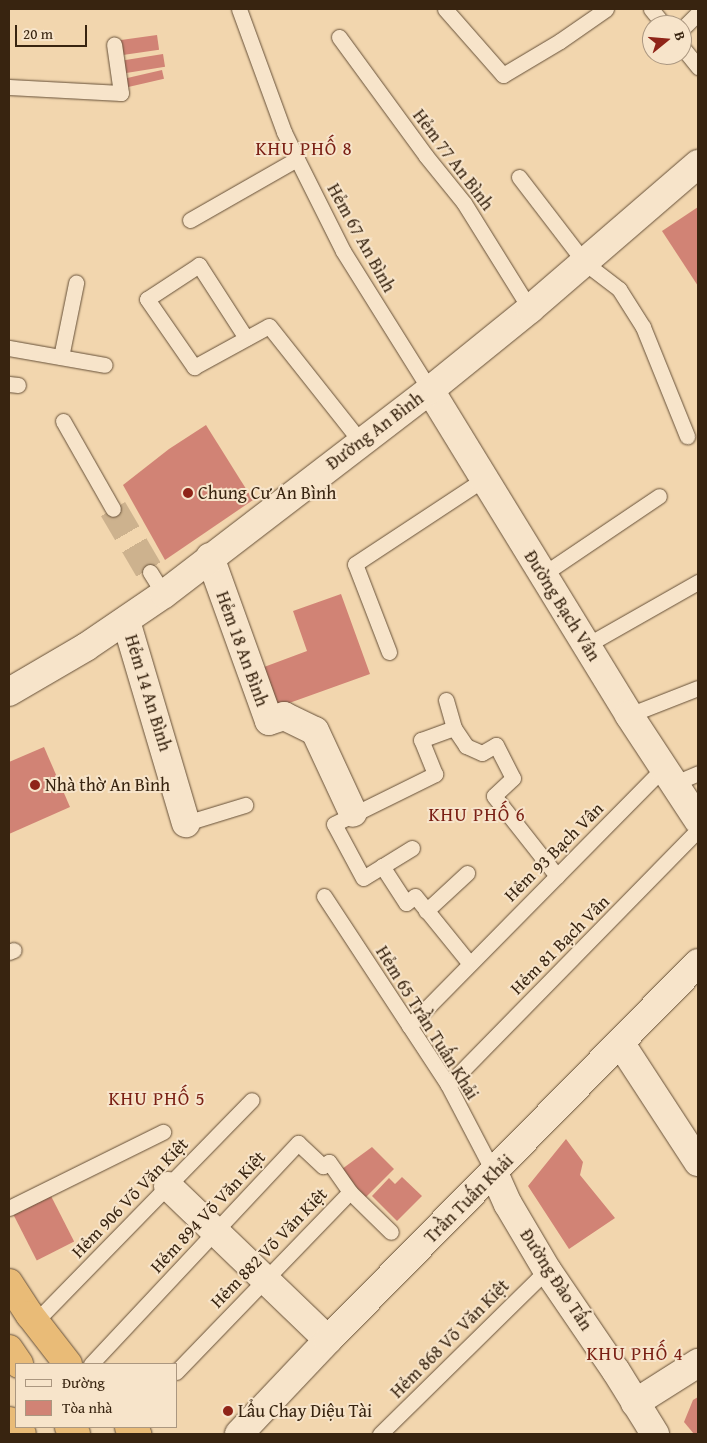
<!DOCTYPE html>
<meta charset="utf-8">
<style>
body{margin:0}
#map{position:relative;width:707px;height:1443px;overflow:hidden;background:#f2d6ae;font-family:"Gentium Book Plus",serif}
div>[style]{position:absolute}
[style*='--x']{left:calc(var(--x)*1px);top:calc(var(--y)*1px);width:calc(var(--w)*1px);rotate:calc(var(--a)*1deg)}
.building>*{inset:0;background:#d18375;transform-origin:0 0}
.street-tunnel>*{height:28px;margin-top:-14px;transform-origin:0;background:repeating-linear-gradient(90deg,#cdb28e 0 28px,transparent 0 42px)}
.roads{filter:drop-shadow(0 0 1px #665038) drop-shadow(0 0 1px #665038)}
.lane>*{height:15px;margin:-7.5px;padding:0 7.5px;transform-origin:7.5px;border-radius:7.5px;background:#f7e4ca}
.street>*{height:28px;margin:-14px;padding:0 14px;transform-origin:14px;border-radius:14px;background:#f7e4ca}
.secondary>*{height:28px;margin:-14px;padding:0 14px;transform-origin:14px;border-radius:14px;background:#f7e4ca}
.highway>*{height:28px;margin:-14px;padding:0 14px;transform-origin:14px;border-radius:14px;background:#e9bb77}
.dots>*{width:14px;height:14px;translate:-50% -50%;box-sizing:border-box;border:2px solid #f7e4ca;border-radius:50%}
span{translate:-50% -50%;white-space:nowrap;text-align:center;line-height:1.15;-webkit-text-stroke:4px #f7e4ca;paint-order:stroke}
.street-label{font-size:18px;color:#382410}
.poi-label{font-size:18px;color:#382410}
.left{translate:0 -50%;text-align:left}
.neighbourhood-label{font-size:19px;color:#7a1f14;letter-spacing:1px}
.frame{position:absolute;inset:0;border:10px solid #382410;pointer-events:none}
.legend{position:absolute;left:15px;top:1363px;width:162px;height:65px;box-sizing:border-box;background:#f7e4ca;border:1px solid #ab9780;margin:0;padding:6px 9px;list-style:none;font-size:15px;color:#382410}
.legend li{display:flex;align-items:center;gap:10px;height:25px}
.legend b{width:25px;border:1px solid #ab9780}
.north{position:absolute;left:642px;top:15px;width:50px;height:50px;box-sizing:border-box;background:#f7e4ca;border:1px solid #ab9780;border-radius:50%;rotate:73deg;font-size:14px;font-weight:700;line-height:20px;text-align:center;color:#382410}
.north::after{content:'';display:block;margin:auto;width:18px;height:22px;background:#8f2418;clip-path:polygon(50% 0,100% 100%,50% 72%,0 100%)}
.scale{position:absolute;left:15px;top:25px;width:72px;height:22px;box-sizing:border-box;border:2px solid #382410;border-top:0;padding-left:6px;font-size:15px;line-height:18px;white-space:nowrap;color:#382410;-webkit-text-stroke:4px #f7e4ca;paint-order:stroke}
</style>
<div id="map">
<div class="building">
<i style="left:157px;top:35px;width:15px;height:40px;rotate:82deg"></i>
<i style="left:163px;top:54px;width:13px;height:44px;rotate:81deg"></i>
<i style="left:162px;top:70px;width:9px;height:40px;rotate:77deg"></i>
<i style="clip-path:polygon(698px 207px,698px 286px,662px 231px)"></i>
<i style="clip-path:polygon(206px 425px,253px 500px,165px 560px,123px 485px,169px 449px)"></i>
<i style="clip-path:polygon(341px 594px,370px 674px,267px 711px,253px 671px,307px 651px,293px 611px)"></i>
<i style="clip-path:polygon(44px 747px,70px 807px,9px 834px,9px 762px)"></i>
<i style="clip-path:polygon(566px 1139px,583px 1162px,580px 1175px,615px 1218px,569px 1249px,528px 1186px)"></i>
<i style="clip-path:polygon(372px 1147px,394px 1169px,365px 1198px,342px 1169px)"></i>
<i style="clip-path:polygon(402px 1177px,422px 1196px,397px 1221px,372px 1196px,389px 1178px,395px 1184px)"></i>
<i style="left:51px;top:1196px;width:51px;height:42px;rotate:63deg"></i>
<i style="clip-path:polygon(698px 1397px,698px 1434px,694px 1434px,684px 1422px,693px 1400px)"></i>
</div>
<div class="street-tunnel">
<i style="--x:113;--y:509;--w:73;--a:59.6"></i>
</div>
<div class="roads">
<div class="lane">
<i style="--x:239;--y:9;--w:131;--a:69.9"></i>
<i style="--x:284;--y:132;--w:30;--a:64"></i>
<i style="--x:297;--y:159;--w:103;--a:63.4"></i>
<i style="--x:343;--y:251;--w:164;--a:58"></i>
<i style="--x:445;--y:9;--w:88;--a:48.7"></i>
<i style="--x:503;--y:75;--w:66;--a:-30.8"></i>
<i style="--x:560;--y:41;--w:56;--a:-34.8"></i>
<i style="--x:651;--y:9;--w:21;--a:51"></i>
<i style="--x:682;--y:29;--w:23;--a:-45"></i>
<i style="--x:339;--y:37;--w:147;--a:53.8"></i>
<i style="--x:426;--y:156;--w:60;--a:51"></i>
<i style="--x:464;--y:203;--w:125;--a:58.1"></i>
<i style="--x:682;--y:47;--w:26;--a:51"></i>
<i style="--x:9;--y:87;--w:112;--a:3.1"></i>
<i style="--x:121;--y:93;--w:49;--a:-98.1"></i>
<i style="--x:519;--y:177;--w:108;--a:52.5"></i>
<i style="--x:585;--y:263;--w:43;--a:37.4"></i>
<i style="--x:619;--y:289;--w:45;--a:57.7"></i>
<i style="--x:643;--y:327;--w:118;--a:68"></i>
<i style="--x:190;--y:220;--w:123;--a:-29.7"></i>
<i style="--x:246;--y:338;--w:87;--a:-122.8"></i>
<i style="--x:199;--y:265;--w:62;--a:146.8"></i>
<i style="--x:147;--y:299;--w:83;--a:55.3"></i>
<i style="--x:194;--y:367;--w:85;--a:-28.7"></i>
<i style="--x:269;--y:326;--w:148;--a:51.6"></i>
<i style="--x:9;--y:348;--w:97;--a:10"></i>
<i style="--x:61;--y:357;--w:76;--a:-78.5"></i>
<i style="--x:9;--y:384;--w:9;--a:6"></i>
<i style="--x:63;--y:421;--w:101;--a:60.4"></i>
<i style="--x:150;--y:572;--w:26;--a:58"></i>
<i style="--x:542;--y:575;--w:141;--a:-34"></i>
<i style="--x:587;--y:645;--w:128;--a:-29.6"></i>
<i style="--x:389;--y:652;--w:94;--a:-111.1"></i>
<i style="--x:355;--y:564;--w:154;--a:-33.4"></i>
<i style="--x:446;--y:700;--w:29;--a:74"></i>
<i style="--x:454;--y:728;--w:22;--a:56"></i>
<i style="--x:466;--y:746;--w:17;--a:24"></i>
<i style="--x:482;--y:753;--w:16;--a:-30"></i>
<i style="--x:496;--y:745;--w:37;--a:63"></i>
<i style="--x:513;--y:778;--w:26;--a:137"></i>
<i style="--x:494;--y:796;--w:102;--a:51.8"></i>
<i style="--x:629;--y:715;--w:74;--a:-21.4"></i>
<i style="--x:675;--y:783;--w:25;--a:-23"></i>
<i style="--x:186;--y:823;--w:62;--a:-17"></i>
<i style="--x:412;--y:848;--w:57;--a:148.5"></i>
<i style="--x:363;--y:878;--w:61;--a:-118.2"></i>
<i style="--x:334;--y:824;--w:113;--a:-26.3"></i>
<i style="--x:435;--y:774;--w:37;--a:-112"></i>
<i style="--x:421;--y:740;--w:35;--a:-20"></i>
<i style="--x:382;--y:866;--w:44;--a:57"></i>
<i style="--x:406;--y:903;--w:11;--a:-38"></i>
<i style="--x:415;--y:896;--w:87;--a:51"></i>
<i style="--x:324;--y:896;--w:226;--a:56.7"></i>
<i style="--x:448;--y:1085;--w:99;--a:62.4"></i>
<i style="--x:426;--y:911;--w:56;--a:-42.8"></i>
<i style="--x:9;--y:952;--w:5;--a:-22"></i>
<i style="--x:409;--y:1026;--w:363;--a:-45.4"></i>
<i style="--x:448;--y:1085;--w:357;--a:-45.6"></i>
<i style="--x:9;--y:1208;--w:172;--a:-26.3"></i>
<i style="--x:35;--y:1322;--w:310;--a:-45.7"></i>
<i style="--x:91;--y:1364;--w:303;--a:-46.9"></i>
<i style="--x:298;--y:1143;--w:34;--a:43"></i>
<i style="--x:323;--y:1166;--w:7;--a:-34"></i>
<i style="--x:329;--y:1162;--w:37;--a:55"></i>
<i style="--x:176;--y:1372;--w:250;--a:-46"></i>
<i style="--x:350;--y:1192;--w:57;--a:44.3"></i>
<i style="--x:380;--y:1434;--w:234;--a:-44.5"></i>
</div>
<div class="street">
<i style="--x:430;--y:390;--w:381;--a:58.5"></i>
<i style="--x:629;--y:715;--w:126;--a:56.7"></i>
<i style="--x:210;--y:557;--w:174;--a:70.2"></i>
<i style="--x:269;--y:721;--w:16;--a:-18"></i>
<i style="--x:284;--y:716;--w:34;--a:26"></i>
<i style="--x:315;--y:731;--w:90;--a:65.1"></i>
<i style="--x:126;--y:621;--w:211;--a:73.5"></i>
<i style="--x:621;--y:1044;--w:141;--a:56.9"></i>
<i style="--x:494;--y:1173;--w:34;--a:66"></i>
<i style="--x:508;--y:1204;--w:77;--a:59.4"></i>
<i style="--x:547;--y:1270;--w:122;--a:55.7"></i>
<i style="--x:616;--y:1371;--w:74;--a:58.2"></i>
<i style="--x:168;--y:1186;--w:222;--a:43.9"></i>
</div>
<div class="secondary">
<i style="--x:9;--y:692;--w:89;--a:-30.3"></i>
<i style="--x:86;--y:647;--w:94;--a:-34.2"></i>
<i style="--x:164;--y:594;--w:335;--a:-37.5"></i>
<i style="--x:430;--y:390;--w:129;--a:-39"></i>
<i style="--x:530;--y:309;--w:222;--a:-40.8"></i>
<i style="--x:635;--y:1403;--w:75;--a:-32.4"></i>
<i style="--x:239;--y:1434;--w:129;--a:-46.6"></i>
<i style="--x:328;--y:1340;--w:528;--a:-45.54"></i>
</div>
<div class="highway">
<i style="--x:9;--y:1283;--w:38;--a:57"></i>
<i style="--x:30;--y:1315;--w:62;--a:52.2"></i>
<i style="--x:9;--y:1349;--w:18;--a:56"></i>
<i style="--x:9;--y:1421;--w:18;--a:45"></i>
<i style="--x:69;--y:1427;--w:10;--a:45"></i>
<i style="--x:129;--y:1427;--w:11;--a:41"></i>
</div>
</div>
<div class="dots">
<i style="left:188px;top:493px;background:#8f2418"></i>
<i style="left:35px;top:785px;background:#8f2418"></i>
<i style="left:228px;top:1411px;background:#8f2418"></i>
</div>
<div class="street-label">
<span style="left:453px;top:160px;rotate:53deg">Hẻm 77 An Bình</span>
<span style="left:361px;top:238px;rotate:61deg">Hẻm 67 An Bình</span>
<span style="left:375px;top:431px;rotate:-37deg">Đường An Bình</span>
<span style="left:562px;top:606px;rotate:58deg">Đường Bạch Vân</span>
<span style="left:242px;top:649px;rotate:70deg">Hẻm 18 An Bình</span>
<span style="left:148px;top:693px;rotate:73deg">Hẻm 14 An Bình</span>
<span style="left:554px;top:852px;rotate:-45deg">Hẻm 93 Bạch Vân</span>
<span style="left:560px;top:945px;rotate:-45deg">Hẻm 81 Bạch Vân</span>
<span style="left:427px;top:1023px;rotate:58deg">Hẻm 65 Trần Tuấn Khải</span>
<span style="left:130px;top:1198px;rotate:-46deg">Hẻm 906 Võ Văn Kiệt</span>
<span style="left:469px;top:1199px;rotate:-45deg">Trần Tuấn Khải</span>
<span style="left:208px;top:1212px;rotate:-47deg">Hẻm 894 Võ Văn Kiệt</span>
<span style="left:269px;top:1248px;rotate:-46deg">Hẻm 882 Võ Văn Kiệt</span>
<span style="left:556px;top:1280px;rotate:57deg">Đường Đào Tấn</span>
<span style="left:450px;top:1339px;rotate:-45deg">Hẻm 868 Võ Văn Kiệt</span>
</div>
<div class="poi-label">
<span class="left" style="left:198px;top:493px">Chung Cư An Bình</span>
<span class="left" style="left:45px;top:785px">Nhà thờ An Bình</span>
<span class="left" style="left:238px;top:1411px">Lẩu Chay Diệu Tài</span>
</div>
<div class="neighbourhood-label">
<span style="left:304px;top:149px">KHU PHỐ 8</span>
<span style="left:477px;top:815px">KHU PHỐ 6</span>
<span style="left:157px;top:1099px">KHU PHỐ 5</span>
<span style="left:635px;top:1354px">KHU PHỐ 4</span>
</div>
<div class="frame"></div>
<ul class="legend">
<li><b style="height:6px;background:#f7e4ca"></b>Đường</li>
<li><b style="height:14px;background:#d18375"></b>Tòa nhà</li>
</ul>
<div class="north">B</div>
<div class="scale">20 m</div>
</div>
